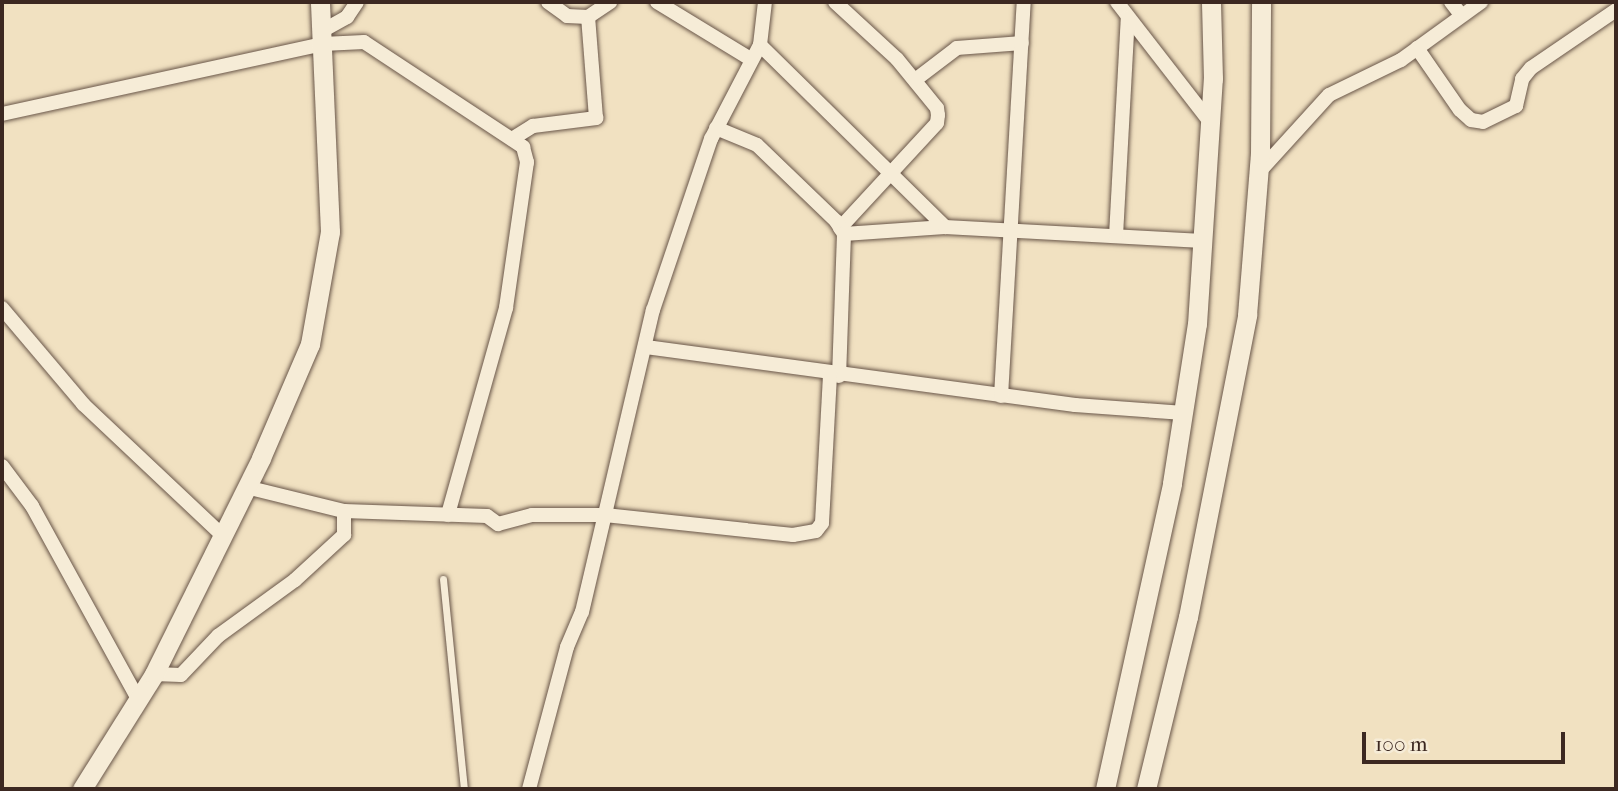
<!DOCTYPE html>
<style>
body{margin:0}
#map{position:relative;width:1618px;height:791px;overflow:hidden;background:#f1e1c1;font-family:"IM FELL French Canon",serif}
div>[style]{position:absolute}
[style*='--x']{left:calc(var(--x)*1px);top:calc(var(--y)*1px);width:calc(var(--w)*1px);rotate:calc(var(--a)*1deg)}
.roads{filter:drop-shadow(0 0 2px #695649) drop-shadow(0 0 2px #695649)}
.service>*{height:7px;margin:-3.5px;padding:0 3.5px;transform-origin:3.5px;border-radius:3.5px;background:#f6ecd7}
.minor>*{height:14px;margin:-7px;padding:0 7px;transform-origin:7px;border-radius:7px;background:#f6ecd7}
.tertiary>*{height:19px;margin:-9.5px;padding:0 9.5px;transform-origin:9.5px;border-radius:9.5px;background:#f6ecd7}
span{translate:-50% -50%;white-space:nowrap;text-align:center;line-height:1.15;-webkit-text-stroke:5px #f6ecd7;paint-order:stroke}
.frame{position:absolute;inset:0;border:4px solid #3c2821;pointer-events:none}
.scale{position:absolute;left:1362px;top:732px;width:203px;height:32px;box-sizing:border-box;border:4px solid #3c2821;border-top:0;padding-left:9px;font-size:21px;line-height:24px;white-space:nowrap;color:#3c2821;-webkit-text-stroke:5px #f6ecd7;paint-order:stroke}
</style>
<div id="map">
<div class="roads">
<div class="service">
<i style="--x:443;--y:579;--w:211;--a:84.3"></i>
</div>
<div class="minor">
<i style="--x:548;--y:2;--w:24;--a:36"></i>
<i style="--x:567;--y:16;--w:21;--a:3"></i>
<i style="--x:657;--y:2;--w:111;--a:31.4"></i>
<i style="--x:835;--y:2;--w:84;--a:42.6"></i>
<i style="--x:897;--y:59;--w:63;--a:50.8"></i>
<i style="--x:937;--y:108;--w:7;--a:82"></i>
<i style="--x:938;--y:115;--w:8;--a:97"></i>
<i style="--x:937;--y:123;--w:143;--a:132.7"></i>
<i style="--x:1117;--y:2;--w:153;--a:52.2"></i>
<i style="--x:1451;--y:2;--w:16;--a:52"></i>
<i style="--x:322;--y:31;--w:29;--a:-29"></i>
<i style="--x:347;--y:17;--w:18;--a:-56"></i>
<i style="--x:760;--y:45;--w:260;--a:44.5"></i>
<i style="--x:1417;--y:48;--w:75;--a:55.3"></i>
<i style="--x:1460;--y:110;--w:15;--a:42"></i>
<i style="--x:1471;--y:120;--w:12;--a:9"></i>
<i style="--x:1483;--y:122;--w:37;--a:-26"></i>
<i style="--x:1516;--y:106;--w:28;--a:-77"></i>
<i style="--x:1522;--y:79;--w:14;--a:-51"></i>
<i style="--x:1531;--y:68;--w:103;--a:-34.3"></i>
<i style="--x:915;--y:80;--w:53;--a:-37.3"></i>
<i style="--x:957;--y:48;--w:65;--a:-4.4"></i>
<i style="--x:2;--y:114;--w:329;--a:-12.3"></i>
<i style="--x:323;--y:44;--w:41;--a:-2.8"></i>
<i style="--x:364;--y:42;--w:191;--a:33.4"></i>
<i style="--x:523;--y:147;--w:16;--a:75"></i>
<i style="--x:527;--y:162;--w:148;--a:98.2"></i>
<i style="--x:506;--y:308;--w:215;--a:105.7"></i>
<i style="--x:716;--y:128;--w:44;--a:22.5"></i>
<i style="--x:757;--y:145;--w:110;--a:43.9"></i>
<i style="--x:836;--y:221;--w:15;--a:58"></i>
<i style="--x:844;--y:234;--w:142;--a:92"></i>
<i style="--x:512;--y:139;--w:25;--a:-32"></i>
<i style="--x:533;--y:126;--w:64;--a:-7.2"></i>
<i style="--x:596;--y:118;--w:101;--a:-94.5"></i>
<i style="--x:588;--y:17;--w:27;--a:-34"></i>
<i style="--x:1259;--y:172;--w:104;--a:-47.7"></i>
<i style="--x:1329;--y:95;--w:80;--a:-25.9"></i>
<i style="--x:1401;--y:60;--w:99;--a:-35.9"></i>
<i style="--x:844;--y:234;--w:101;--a:-4"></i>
<i style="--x:945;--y:227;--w:258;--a:3.1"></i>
<i style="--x:1116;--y:236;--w:219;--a:-86.9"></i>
<i style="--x:2;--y:308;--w:126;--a:49.8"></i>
<i style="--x:83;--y:404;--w:191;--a:43.3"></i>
<i style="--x:646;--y:347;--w:433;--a:7.7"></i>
<i style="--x:1075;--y:405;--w:109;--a:4.2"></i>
<i style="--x:1001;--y:396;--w:395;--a:-86.7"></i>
<i style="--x:2;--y:466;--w:50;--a:53.1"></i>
<i style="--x:32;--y:506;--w:218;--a:61.2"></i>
<i style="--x:246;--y:487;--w:101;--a:13.8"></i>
<i style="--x:344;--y:511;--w:143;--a:2"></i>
<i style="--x:487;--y:516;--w:14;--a:36"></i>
<i style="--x:498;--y:524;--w:35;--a:-15"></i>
<i style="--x:532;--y:515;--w:73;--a:0"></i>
<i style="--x:605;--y:515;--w:189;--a:6.1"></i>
<i style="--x:793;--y:535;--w:23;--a:-10"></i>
<i style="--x:816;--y:531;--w:10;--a:-53"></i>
<i style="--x:822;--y:523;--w:149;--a:-86.9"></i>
<i style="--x:154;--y:674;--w:27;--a:2"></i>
<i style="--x:181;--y:675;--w:54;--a:-46.5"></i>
<i style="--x:218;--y:636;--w:95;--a:-36"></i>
<i style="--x:295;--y:580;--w:67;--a:-42.6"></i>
<i style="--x:344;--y:535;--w:24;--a:-90"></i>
<i style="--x:529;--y:789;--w:147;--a:-75"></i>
<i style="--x:567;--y:647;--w:38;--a:-67"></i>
<i style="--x:582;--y:612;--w:310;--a:-76.8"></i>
<i style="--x:653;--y:310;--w:181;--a:-71.3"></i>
<i style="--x:711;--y:139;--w:106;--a:-62.5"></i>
<i style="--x:760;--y:45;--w:43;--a:-83.4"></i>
</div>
<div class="tertiary">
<i style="--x:82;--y:789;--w:136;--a:-57.9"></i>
<i style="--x:154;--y:674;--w:241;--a:-63.6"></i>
<i style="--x:261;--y:458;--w:124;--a:-66.7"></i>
<i style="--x:310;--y:344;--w:114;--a:-79.9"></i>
<i style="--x:330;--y:232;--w:230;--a:-92.5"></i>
<i style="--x:1105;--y:789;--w:313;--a:-77.6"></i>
<i style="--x:1172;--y:483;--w:161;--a:-81.1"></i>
<i style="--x:1197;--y:324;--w:246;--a:-86.3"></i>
<i style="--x:1213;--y:79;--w:77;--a:-91.5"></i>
<i style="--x:1146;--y:789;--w:177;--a:-76.3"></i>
<i style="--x:1188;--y:617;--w:308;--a:-78.9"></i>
<i style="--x:1247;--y:315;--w:162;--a:-85.4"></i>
<i style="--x:1260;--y:154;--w:152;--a:-89.6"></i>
</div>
</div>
<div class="frame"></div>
<div class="scale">100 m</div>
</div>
